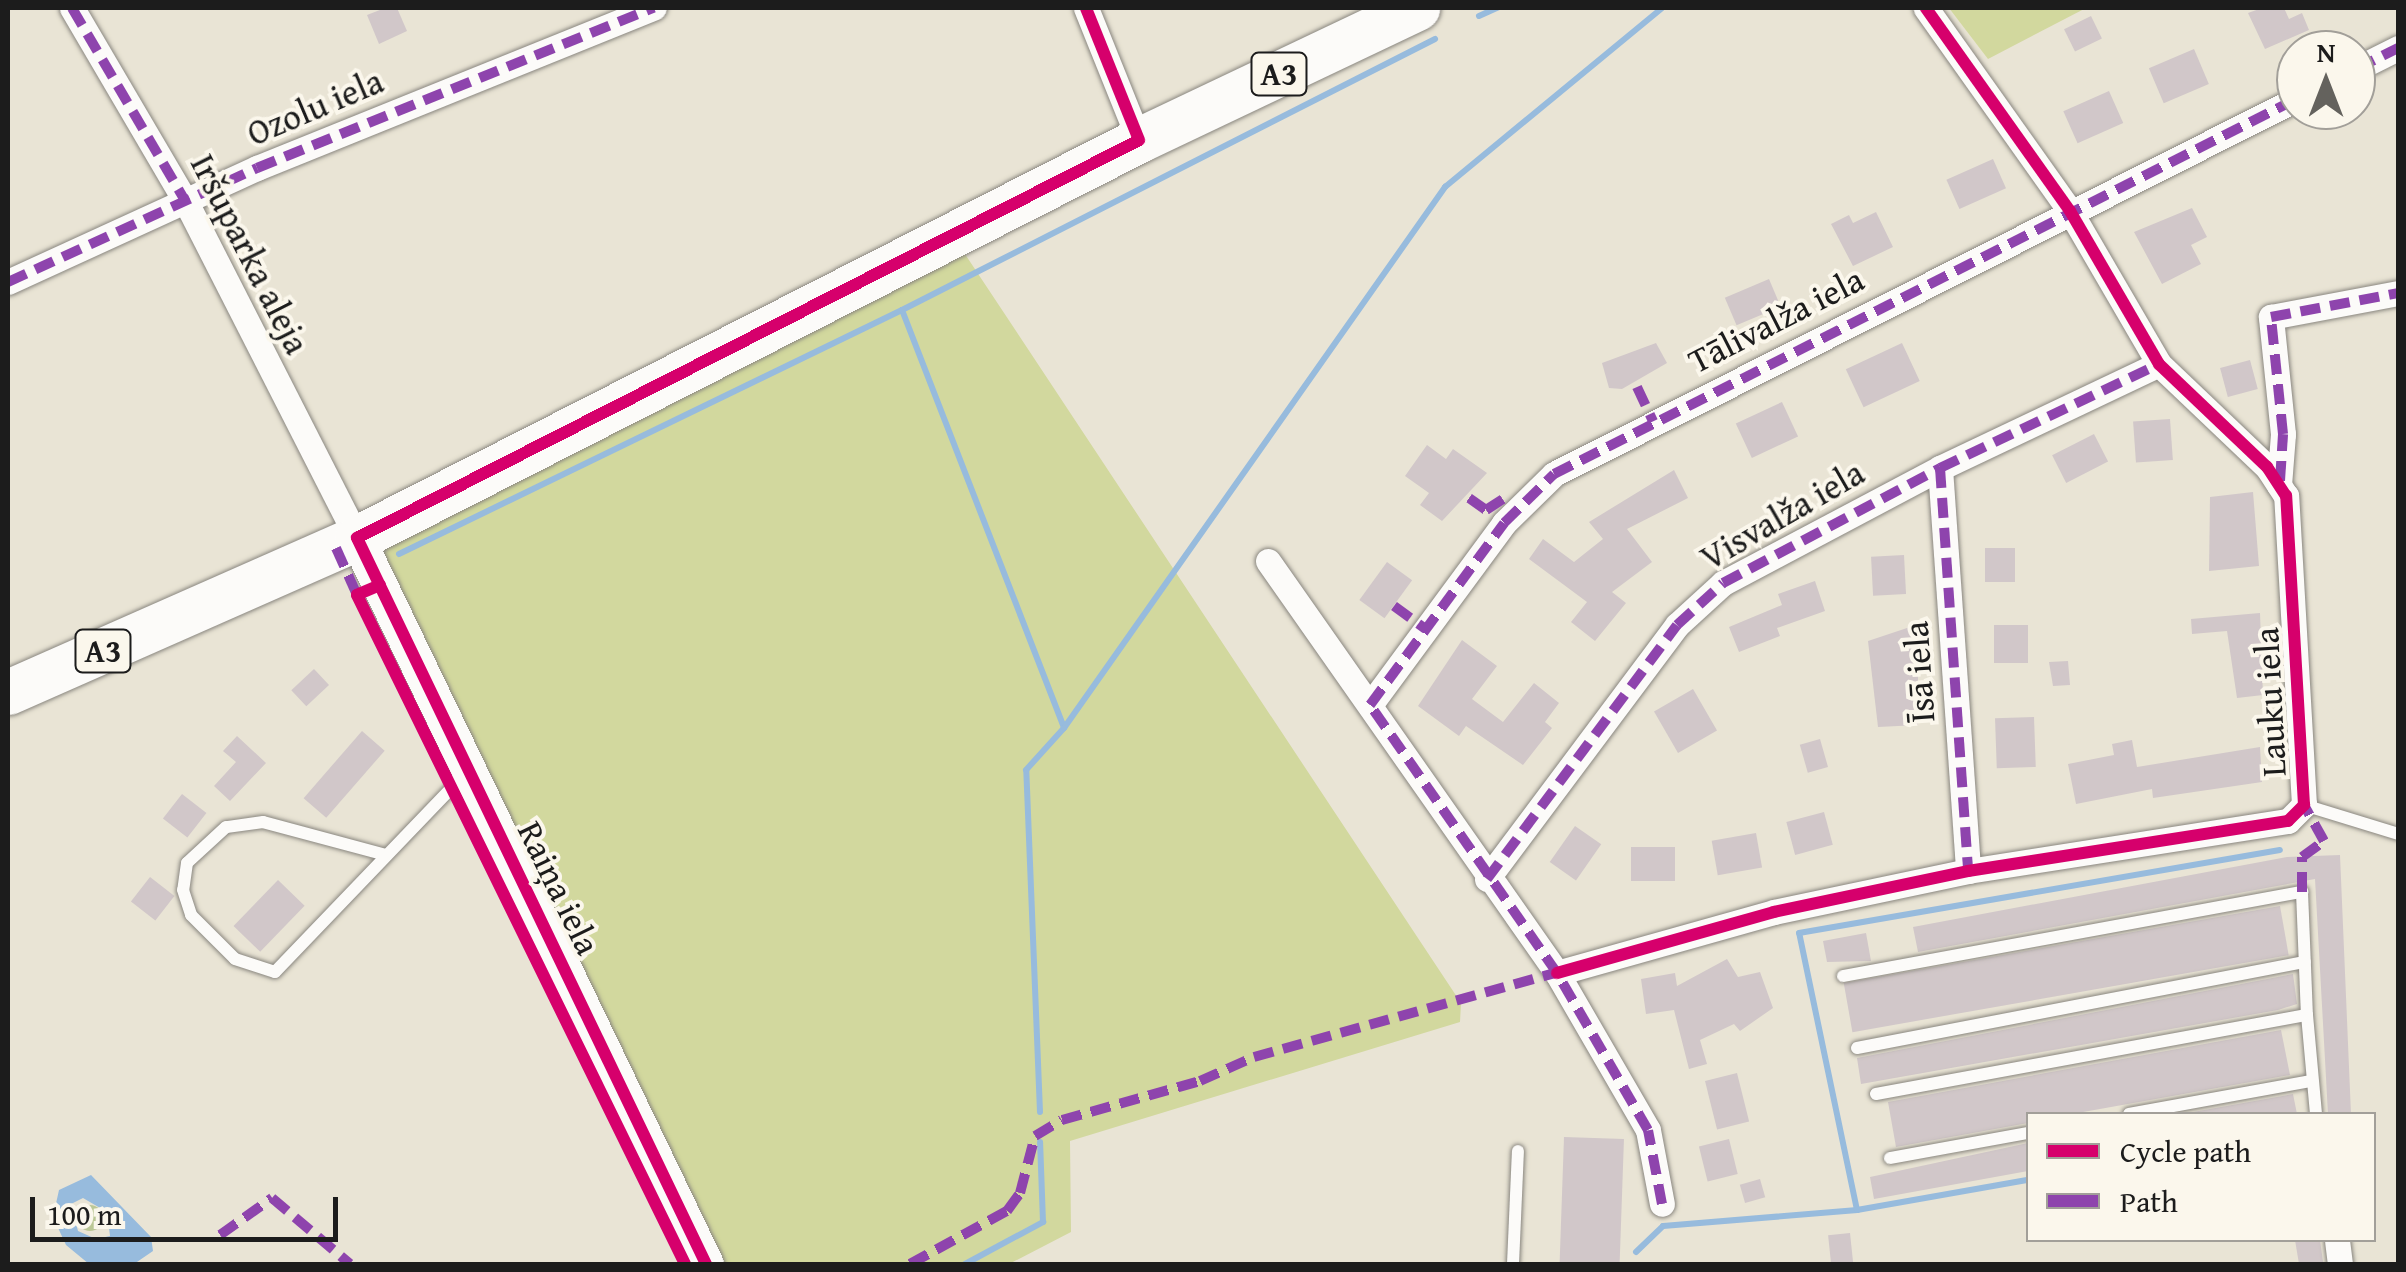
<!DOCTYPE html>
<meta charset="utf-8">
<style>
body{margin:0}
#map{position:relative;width:2406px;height:1272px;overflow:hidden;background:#e9e4d5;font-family:"Gentium Book Plus",serif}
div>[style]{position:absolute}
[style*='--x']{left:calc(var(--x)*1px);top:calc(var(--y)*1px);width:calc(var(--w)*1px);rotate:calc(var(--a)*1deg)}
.green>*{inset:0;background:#d2d89e}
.forest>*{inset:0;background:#bcc896}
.round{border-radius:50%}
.water>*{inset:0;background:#97bbdd}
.stream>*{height:6px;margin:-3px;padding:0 3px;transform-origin:3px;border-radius:3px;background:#97bbdd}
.building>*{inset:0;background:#d1c7c9;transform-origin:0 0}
.roads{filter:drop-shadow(0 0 2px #89867f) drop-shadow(0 0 2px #89867f)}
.lane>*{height:12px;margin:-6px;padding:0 6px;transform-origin:6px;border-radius:6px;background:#fcfbf9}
.street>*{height:25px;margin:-12.5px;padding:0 12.5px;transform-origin:12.5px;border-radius:12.5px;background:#fcfbf9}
.secondary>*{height:35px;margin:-17.5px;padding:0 17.5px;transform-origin:17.5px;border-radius:17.5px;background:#fcfbf9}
.highway>*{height:45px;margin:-22.5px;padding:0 22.5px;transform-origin:22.5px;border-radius:22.5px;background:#fcfbf9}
.quiet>*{height:10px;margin-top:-5px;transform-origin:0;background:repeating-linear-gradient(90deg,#8e44ad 0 20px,transparent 0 30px)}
.cycleway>*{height:12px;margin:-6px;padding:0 6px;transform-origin:6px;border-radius:6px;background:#d6006c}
span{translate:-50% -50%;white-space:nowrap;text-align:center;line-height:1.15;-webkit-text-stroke:8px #fbf7ec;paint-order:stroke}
.shield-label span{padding:2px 8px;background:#fbf7ec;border:2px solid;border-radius:8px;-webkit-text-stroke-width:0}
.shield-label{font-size:32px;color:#1c1c1c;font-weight:700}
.street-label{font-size:35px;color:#1c1c1c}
.frame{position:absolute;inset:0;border:10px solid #1c1c1c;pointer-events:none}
.legend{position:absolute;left:2026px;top:1112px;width:350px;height:130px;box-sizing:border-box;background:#fbf7ec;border:2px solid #a29f99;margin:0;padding:12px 18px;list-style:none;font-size:30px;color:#1c1c1c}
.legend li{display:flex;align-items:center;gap:20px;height:50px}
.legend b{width:50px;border:2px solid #a29f99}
.north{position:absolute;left:2276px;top:30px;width:100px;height:100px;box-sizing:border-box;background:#fbf7ec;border:2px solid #a29f99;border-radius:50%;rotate:0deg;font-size:28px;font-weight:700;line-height:40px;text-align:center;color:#1c1c1c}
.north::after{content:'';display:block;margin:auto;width:35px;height:45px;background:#64625d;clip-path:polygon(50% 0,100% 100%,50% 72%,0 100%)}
.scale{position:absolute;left:30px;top:1197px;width:308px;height:45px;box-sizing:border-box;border:5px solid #1c1c1c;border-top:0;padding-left:12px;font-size:30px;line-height:35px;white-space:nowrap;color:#1c1c1c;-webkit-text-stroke:8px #fbf7ec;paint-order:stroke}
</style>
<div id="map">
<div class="green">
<i style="clip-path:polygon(1949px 8px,2086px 8px,1988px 59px)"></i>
<i style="clip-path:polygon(955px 239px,1461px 1003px,1460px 1022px,1070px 1141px,1071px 1232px,1009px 1264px,706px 1264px,357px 538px)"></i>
</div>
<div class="forest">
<i class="round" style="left:77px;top:1205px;width:26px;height:26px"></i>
</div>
<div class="water">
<i style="clip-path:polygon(evenodd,91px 1175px,151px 1237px,153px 1251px,134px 1264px,89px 1264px,66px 1245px,53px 1217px,59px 1190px,91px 1175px,83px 1198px,107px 1212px,110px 1236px,96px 1239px,78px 1231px,71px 1204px,83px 1198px)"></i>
</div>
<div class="stream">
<i style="--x:1479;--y:16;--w:20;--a:-24"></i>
<i style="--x:902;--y:310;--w:448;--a:68.8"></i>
<i style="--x:399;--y:554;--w:559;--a:-25.88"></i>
<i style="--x:902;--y:310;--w:598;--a:-26.95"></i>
<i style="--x:1040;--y:1112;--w:342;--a:-92.3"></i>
<i style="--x:1026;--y:770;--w:57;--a:-47.9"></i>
<i style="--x:1064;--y:728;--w:662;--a:-54.84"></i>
<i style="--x:1445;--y:187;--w:281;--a:-39.5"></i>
<i style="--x:1857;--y:1210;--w:283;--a:-101.8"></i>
<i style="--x:1799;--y:933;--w:488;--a:-9.8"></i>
<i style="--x:1636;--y:1252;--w:37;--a:-44"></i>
<i style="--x:1663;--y:1226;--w:195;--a:-4.7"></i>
<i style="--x:1857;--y:1210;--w:174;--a:-10"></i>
<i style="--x:965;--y:1264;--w:89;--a:-28.3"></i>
<i style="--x:1043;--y:1222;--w:80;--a:-92.1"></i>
</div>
<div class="building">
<i style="clip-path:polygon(385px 8px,397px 8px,407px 31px,379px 44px,367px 15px)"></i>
<i style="clip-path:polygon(2262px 8px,2284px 8px,2289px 19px,2302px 13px,2309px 30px,2265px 49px,2248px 13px)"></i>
<i style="left:2091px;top:16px;width:25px;height:30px;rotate:64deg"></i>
<i style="left:2194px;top:49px;width:38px;height:49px;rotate:67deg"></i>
<i style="left:2109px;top:91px;width:35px;height:50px;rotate:66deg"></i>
<i style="left:1993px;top:159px;width:32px;height:51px;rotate:66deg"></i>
<i style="clip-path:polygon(2192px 208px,2207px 237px,2191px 245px,2201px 264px,2162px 284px,2134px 232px)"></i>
<i style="clip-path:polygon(1876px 212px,1893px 247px,1853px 266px,1831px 224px,1849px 215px,1853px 223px)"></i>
<i style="left:1769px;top:279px;width:30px;height:48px;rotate:67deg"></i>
<i style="clip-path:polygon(1656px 343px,1667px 363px,1622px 389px,1609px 388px,1602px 363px)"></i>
<i style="left:1902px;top:343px;width:42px;height:62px;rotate:65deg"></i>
<i style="left:2250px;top:360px;width:30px;height:31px;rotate:75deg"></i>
<i style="left:1782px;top:402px;width:38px;height:51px;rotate:65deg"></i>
<i style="left:2170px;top:419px;width:41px;height:37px;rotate:86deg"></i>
<i style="left:2094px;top:434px;width:31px;height:47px;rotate:63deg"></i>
<i style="clip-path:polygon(1427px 445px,1446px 459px,1453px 449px,1487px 473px,1442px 521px,1420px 505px,1429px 493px,1405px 476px)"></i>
<i style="clip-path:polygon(1674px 470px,1688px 498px,1627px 529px,1652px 562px,1612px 592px,1626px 603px,1595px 641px,1571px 622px,1587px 602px,1529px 559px,1543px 539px,1574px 562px,1603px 539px,1589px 522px)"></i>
<i style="clip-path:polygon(2253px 492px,2259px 566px,2209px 571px,2210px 497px)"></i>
<i style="left:1985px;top:548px;width:30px;height:34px"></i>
<i style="left:1904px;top:555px;width:39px;height:33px;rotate:87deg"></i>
<i style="left:1387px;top:562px;width:31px;height:47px;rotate:36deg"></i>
<i style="clip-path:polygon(1815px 581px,1825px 611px,1777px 628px,1780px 636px,1739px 652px,1729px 627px,1782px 605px,1778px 594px)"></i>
<i style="clip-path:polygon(2260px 613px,2263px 695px,2237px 698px,2227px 631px,2192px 634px,2191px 619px)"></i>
<i style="left:1994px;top:625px;width:34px;height:38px"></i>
<i style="clip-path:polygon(1910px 627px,1918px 651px,1918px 725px,1878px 727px,1868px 641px)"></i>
<i style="clip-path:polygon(1462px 640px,1497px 666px,1472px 699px,1503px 722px,1534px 683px,1559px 703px,1545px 722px,1552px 728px,1523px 765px,1466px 726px,1459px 736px,1418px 706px)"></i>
<i style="clip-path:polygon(2068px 661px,2070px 685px,2053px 686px,2049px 662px)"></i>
<i style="left:314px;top:669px;width:22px;height:31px;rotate:47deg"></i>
<i style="left:1693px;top:689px;width:48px;height:45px;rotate:60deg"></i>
<i style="left:2034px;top:717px;width:50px;height:39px;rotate:88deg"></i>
<i style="left:362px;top:731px;width:30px;height:89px;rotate:41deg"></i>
<i style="clip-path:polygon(237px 736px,266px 763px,230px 801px,214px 786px,236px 762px,223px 751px)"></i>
<i style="left:1820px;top:739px;width:29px;height:21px;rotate:74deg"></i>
<i style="clip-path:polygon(2132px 740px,2137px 767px,2260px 747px,2262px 782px,2153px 798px,2152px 789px,2076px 804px,2068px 764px,2114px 755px,2112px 744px)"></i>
<i style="left:182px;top:794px;width:31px;height:31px;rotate:38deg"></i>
<i style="left:1824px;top:812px;width:34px;height:39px;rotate:75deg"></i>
<i style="left:1575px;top:826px;width:32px;height:44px;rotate:35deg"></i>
<i style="left:1756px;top:833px;width:35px;height:45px;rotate:80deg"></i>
<i style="left:1631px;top:847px;width:44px;height:34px"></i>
<i style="clip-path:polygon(2340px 855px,2351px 1114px,2328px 1114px,2315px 879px,1918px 952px,1913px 927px,2287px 857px)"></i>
<i style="left:150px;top:877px;width:31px;height:31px;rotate:38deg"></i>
<i style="left:278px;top:880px;width:37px;height:64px;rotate:44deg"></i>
<i style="left:2280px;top:906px;width:50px;height:443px;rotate:80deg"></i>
<i style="clip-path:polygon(1866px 933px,1871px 961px,1827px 962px,1823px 941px)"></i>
<i style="clip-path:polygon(1727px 959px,1738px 977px,1760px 972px,1773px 1008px,1740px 1031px,1734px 1024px,1700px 1040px,1707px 1064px,1689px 1069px,1674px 1010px,1646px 1014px,1641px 979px,1675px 973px,1677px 986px)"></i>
<i style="clip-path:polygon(2293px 974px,2297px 1004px,2278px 1010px,1861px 1084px,1857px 1058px)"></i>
<i style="clip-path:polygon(2281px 1030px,2290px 1075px,2072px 1114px,2028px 1114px,2028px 1123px,1896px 1147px,1888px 1102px)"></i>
<i style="left:1737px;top:1073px;width:50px;height:33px;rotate:76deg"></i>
<i style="clip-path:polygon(2293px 1094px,2297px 1114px,2182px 1114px)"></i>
<i style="left:1564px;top:1137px;width:60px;height:127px;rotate:2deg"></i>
<i style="left:1729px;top:1139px;width:36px;height:31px;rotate:76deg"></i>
<i style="clip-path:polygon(2028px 1143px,2028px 1171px,1874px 1199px,1870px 1177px)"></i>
<i style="left:1760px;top:1179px;width:19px;height:21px;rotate:74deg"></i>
<i style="left:1850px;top:1233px;width:30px;height:22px;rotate:84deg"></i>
<i style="clip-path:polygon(2295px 1240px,2320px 1240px,2323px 1262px,2299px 1264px)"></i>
</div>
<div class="roads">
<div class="lane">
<i style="--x:2304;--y:805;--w:98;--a:17.1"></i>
<i style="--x:386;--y:855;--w:127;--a:-165"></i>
<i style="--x:263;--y:822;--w:37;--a:172"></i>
<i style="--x:226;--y:827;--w:53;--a:137.3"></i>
<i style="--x:187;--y:863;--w:27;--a:98"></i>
<i style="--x:183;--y:890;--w:26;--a:72"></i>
<i style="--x:191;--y:915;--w:62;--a:45"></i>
<i style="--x:235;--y:959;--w:42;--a:18"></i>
<i style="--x:275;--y:972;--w:277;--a:-46.2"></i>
<i style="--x:1843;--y:976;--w:467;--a:-10.4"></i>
<i style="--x:2302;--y:892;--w:123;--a:87.7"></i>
<i style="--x:1857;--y:1048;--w:456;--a:-10.9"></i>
<i style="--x:1876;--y:1094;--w:438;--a:-10.4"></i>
<i style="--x:2307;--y:1015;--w:99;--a:84.8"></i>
<i style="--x:2129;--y:1114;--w:184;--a:-10.3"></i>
<i style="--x:1890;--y:1158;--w:140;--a:-10.3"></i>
<i style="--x:1513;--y:1264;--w:113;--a:-87.5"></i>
</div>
<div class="street">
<i style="--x:72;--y:8;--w:225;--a:59.6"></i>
<i style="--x:186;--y:202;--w:377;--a:63"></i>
<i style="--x:1086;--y:8;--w:142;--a:68.1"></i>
<i style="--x:2356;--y:69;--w:47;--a:-26.6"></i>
<i style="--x:8;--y:282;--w:274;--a:-24.6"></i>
<i style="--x:257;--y:168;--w:428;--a:-22"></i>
<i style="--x:1940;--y:468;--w:404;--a:86"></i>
<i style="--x:2279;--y:485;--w:51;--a:-85.5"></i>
<i style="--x:2283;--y:434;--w:118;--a:-95.9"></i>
<i style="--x:2271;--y:317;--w:129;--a:-10.7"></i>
<i style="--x:1268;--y:561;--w:503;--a:54.95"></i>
<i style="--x:1557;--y:973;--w:181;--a:59.9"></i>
<i style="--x:1648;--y:1130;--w:75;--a:79.3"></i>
<i style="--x:1370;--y:705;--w:226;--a:-53.6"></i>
<i style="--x:1504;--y:523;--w:70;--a:-44.4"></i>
<i style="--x:1554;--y:474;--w:831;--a:-26.81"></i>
<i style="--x:1487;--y:879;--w:317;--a:-53.2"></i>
<i style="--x:1677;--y:625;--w:62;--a:-42.4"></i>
<i style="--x:1723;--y:583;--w:246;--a:-27.9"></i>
<i style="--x:1940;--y:468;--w:242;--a:-25.4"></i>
<i style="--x:1557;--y:973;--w:225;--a:-15.7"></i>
<i style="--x:1774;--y:912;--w:198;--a:-11.9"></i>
<i style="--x:1968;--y:871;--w:324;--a:-8.9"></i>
<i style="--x:2288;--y:821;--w:23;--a:-45"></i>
<i style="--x:2304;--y:805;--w:310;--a:-93.3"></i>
<i style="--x:2286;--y:496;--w:35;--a:-123"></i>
<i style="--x:2267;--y:467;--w:149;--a:-136.4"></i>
<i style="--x:2159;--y:364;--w:177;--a:-120.2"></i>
<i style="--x:2070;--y:211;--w:249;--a:-125.4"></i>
<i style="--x:2337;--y:1240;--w:24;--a:83"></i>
</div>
<div class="secondary">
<i style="--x:357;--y:538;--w:806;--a:64.33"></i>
</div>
<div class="highway">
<i style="--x:8;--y:692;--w:381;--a:-23.8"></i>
<i style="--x:357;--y:538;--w:877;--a:-26.97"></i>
<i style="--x:1139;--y:140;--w:308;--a:-25.4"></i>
</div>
</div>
<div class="quiet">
<i style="--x:72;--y:8;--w:225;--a:59.6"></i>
<i style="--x:2356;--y:69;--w:47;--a:-26.6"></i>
<i style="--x:8;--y:282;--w:274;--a:-24.6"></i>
<i style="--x:257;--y:168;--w:428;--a:-22"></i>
<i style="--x:1637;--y:387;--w:38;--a:65"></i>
<i style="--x:1940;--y:468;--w:404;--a:86"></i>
<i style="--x:2280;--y:481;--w:47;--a:-86.3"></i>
<i style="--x:2283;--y:434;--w:118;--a:-95.9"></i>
<i style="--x:2271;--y:317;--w:129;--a:-10.7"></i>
<i style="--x:1469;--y:498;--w:21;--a:35"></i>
<i style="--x:1486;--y:510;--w:20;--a:-33"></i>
<i style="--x:336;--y:548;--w:51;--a:65.9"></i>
<i style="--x:1394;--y:606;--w:39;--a:36"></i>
<i style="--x:1487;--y:879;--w:317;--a:-53.2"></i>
<i style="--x:1677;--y:625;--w:62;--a:-42.4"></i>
<i style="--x:1723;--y:583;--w:246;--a:-27.9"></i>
<i style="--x:1940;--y:468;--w:242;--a:-25.4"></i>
<i style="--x:2302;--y:892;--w:35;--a:-90"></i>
<i style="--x:2302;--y:857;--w:27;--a:-36"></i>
<i style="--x:2324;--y:841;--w:41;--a:-119.1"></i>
<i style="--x:1662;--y:1204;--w:75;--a:-100.7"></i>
<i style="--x:1648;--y:1130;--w:181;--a:-120.1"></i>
<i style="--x:1557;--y:973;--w:327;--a:-124.9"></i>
<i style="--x:1370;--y:705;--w:226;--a:-53.6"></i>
<i style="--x:1504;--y:523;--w:70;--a:-44.4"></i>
<i style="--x:1554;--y:474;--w:831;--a:-26.81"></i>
<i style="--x:220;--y:1235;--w:64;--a:-35.4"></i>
<i style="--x:272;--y:1198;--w:102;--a:40.2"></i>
<i style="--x:910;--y:1264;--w:111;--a:-28.7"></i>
<i style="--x:1007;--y:1211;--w:22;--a:-54"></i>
<i style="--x:1020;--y:1193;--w:59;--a:-75.3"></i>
<i style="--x:1035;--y:1136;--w:31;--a:-31"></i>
<i style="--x:1062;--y:1120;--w:143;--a:-15.8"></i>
<i style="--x:1200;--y:1081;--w:59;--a:-24"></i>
<i style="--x:1254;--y:1057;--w:324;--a:-15.6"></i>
</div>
<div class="cycleway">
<i style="--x:380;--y:585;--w:25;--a:157"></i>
<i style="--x:357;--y:595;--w:745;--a:63.88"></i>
<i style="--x:1557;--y:973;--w:225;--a:-15.7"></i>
<i style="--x:1774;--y:912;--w:198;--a:-11.9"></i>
<i style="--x:1968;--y:871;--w:324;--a:-8.9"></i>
<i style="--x:2288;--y:821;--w:23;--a:-45"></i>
<i style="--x:2304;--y:805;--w:310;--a:-93.3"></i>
<i style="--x:2286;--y:496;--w:35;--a:-123"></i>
<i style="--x:2267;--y:467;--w:149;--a:-136.4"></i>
<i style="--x:2159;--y:364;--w:177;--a:-120.2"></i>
<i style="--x:2070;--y:211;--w:249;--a:-125.4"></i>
<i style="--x:706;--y:1264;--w:806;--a:-115.67"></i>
<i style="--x:357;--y:538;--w:877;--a:-26.97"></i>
<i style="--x:1139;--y:140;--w:142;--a:-111.9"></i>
</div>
<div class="shield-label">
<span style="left:1279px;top:74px">A3</span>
<span style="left:103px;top:651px">A3</span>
</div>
<div class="street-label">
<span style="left:315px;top:107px;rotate:-23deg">Ozolu iela</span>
<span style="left:250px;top:254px;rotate:63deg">Iršuparka aleja</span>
<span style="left:1776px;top:320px;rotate:-27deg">Tālivalža iela</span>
<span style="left:1782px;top:515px;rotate:-30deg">Visvalža iela</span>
<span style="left:1919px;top:672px;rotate:-94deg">Īsā iela</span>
<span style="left:2270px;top:702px;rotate:-93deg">Lauku iela</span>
<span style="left:559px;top:888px;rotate:64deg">Raiņa iela</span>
</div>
<div class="frame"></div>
<ul class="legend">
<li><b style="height:12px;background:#d6006c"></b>Cycle path</li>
<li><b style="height:12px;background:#8e44ad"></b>Path</li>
</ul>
<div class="north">N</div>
<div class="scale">100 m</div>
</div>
